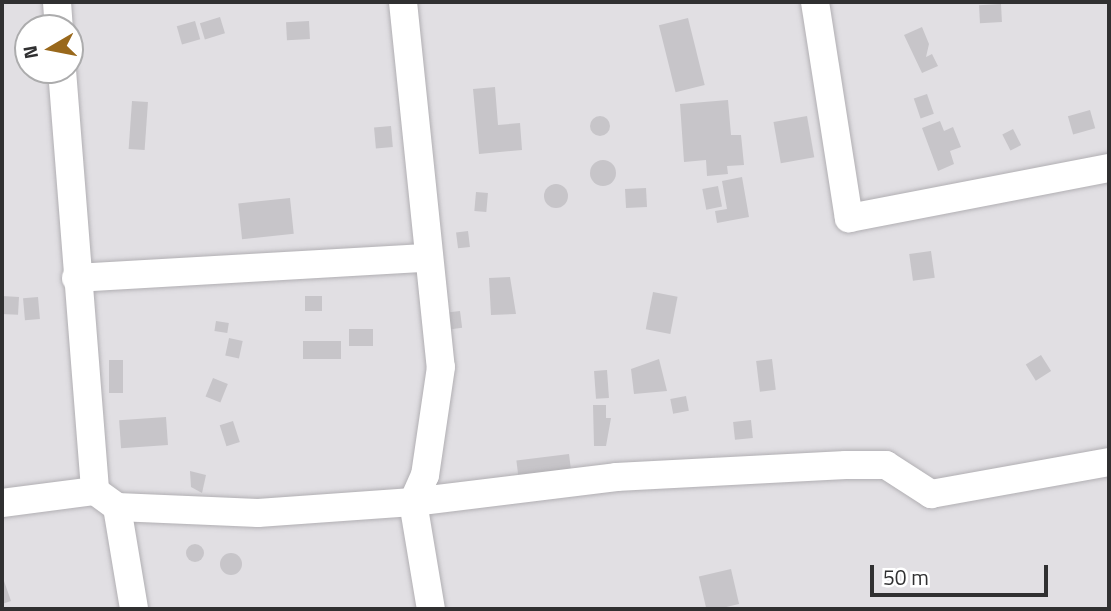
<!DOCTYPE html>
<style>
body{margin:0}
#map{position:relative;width:1111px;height:611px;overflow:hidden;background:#e1dfe3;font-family:"Titillium Web",sans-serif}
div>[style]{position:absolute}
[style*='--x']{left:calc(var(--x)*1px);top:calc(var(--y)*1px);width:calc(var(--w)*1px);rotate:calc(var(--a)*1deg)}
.building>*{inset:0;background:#c7c5c9;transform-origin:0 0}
.round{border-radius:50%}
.roads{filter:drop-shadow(0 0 2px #b1afb3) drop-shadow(0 0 2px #b1afb3)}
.street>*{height:28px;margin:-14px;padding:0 14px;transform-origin:14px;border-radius:14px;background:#fff}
span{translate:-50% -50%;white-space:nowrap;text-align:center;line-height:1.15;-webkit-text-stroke:5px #fff;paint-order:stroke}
.frame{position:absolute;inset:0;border:4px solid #303031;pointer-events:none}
.north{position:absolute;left:14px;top:14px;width:70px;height:70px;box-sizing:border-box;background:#fff;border:2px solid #acacad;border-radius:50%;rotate:260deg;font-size:19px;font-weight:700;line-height:28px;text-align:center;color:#303031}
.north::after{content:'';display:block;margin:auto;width:24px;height:32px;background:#99681b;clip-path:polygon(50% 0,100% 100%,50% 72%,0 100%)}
.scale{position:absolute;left:870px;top:565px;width:178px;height:32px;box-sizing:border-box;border:4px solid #303031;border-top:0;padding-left:9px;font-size:21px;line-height:24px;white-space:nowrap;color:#303031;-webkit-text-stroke:5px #fff;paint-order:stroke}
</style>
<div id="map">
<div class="building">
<i style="left:1001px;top:4px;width:18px;height:22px;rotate:87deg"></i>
<i style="left:220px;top:17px;width:17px;height:21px;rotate:73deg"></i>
<i style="left:688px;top:18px;width:69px;height:30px;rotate:76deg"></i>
<i style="left:195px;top:21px;width:19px;height:19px;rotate:74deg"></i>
<i style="left:309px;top:21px;width:18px;height:23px;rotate:87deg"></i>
<i style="clip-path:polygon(922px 27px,929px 44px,926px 57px,932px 54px,938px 66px,922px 73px,904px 35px)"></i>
<i style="clip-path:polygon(495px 87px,498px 125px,520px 123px,522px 150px,479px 154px,473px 89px)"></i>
<i style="left:927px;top:94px;width:21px;height:14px;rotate:71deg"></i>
<i style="clip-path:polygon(728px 100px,731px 135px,741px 135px,744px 165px,727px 166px,728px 174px,707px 176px,706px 160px,684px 162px,680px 104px)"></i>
<i style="left:132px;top:101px;width:16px;height:48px;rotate:4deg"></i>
<i style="left:1090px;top:110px;width:19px;height:23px;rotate:74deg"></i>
<i style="left:807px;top:116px;width:42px;height:34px;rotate:80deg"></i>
<i class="round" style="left:590px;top:116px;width:20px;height:20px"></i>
<i style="clip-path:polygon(940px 121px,944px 131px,953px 127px,961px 147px,950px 151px,954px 164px,938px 171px,922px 128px)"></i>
<i style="left:391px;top:126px;width:21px;height:17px;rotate:85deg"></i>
<i style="left:1013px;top:129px;width:18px;height:12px;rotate:63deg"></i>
<i class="round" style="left:590px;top:160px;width:26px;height:26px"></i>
<i style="clip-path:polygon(742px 177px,749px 217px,717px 223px,715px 211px,727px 209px,722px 181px)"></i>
<i class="round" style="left:544px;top:184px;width:24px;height:24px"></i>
<i style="left:718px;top:186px;width:21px;height:16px;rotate:79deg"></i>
<i style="left:646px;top:188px;width:19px;height:21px;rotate:87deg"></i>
<i style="left:476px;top:192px;width:12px;height:19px;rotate:5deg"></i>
<i style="left:290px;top:198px;width:36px;height:52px;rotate:84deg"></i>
<i style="left:468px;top:231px;width:16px;height:12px;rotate:83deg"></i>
<i style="left:931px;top:251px;width:27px;height:22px;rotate:82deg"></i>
<i style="clip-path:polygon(510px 277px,516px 314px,491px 315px,489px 278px)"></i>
<i style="left:653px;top:292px;width:25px;height:38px;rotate:11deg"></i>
<i style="left:2px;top:296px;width:17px;height:18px;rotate:3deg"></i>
<i style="left:305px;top:296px;width:17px;height:15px"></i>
<i style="left:38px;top:297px;width:22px;height:15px;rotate:85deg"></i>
<i style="left:460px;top:311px;width:17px;height:11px;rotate:83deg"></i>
<i style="left:216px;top:321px;width:13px;height:10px;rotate:9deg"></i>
<i style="left:349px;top:329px;width:24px;height:17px"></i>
<i style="left:229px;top:338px;width:14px;height:18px;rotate:12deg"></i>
<i style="left:303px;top:341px;width:38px;height:18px"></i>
<i style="left:1041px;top:355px;width:19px;height:18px;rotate:58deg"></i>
<i style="clip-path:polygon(659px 359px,667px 391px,634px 394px,631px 369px)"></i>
<i style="left:772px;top:359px;width:31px;height:16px;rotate:83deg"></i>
<i style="left:109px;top:360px;width:14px;height:33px"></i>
<i style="left:607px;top:370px;width:28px;height:13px;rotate:86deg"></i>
<i style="left:213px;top:378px;width:16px;height:20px;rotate:22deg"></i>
<i style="left:686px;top:396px;width:15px;height:16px;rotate:79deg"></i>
<i style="clip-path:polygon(593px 405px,606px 405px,606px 418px,611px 418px,606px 446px,594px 446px)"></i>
<i style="left:166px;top:417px;width:28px;height:47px;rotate:86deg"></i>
<i style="left:751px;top:420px;width:18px;height:18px;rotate:84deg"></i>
<i style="left:233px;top:421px;width:22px;height:14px;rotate:72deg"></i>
<i style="left:569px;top:454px;width:17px;height:53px;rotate:83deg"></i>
<i style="clip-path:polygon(190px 471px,206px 475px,202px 493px,191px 487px)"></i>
<i class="round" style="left:186px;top:544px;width:18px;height:18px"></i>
<i class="round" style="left:220px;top:553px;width:22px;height:22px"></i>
<i style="left:731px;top:569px;width:36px;height:33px;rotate:77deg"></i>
<i style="clip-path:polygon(4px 581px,11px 601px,2px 604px,2px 582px)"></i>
</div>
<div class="roads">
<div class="street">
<i style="--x:57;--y:2;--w:26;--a:86"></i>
<i style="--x:403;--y:2;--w:367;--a:84.1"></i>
<i style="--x:441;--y:367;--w:109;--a:98.4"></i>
<i style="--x:425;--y:475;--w:30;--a:114"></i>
<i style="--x:413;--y:502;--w:109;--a:80.5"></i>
<i style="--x:815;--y:2;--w:219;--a:81.1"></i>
<i style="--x:849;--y:218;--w:265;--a:-10.9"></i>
<i style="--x:62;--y:70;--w:422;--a:85.5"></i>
<i style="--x:95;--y:491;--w:27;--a:36"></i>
<i style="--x:117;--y:507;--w:103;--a:80.5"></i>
<i style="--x:76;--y:278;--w:353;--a:-3.3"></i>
<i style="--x:2;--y:503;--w:94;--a:-7.4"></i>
<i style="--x:117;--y:507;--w:141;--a:2.4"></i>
<i style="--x:258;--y:513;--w:155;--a:-4.1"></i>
<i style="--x:413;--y:502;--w:205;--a:-7"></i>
<i style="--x:616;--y:477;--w:230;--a:-3"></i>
<i style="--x:846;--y:465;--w:40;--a:0"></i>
<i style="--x:886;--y:465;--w:54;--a:32.8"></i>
<i style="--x:931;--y:494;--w:181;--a:-10.2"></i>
</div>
</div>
<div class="frame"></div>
<div class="north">N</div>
<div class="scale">50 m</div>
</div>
